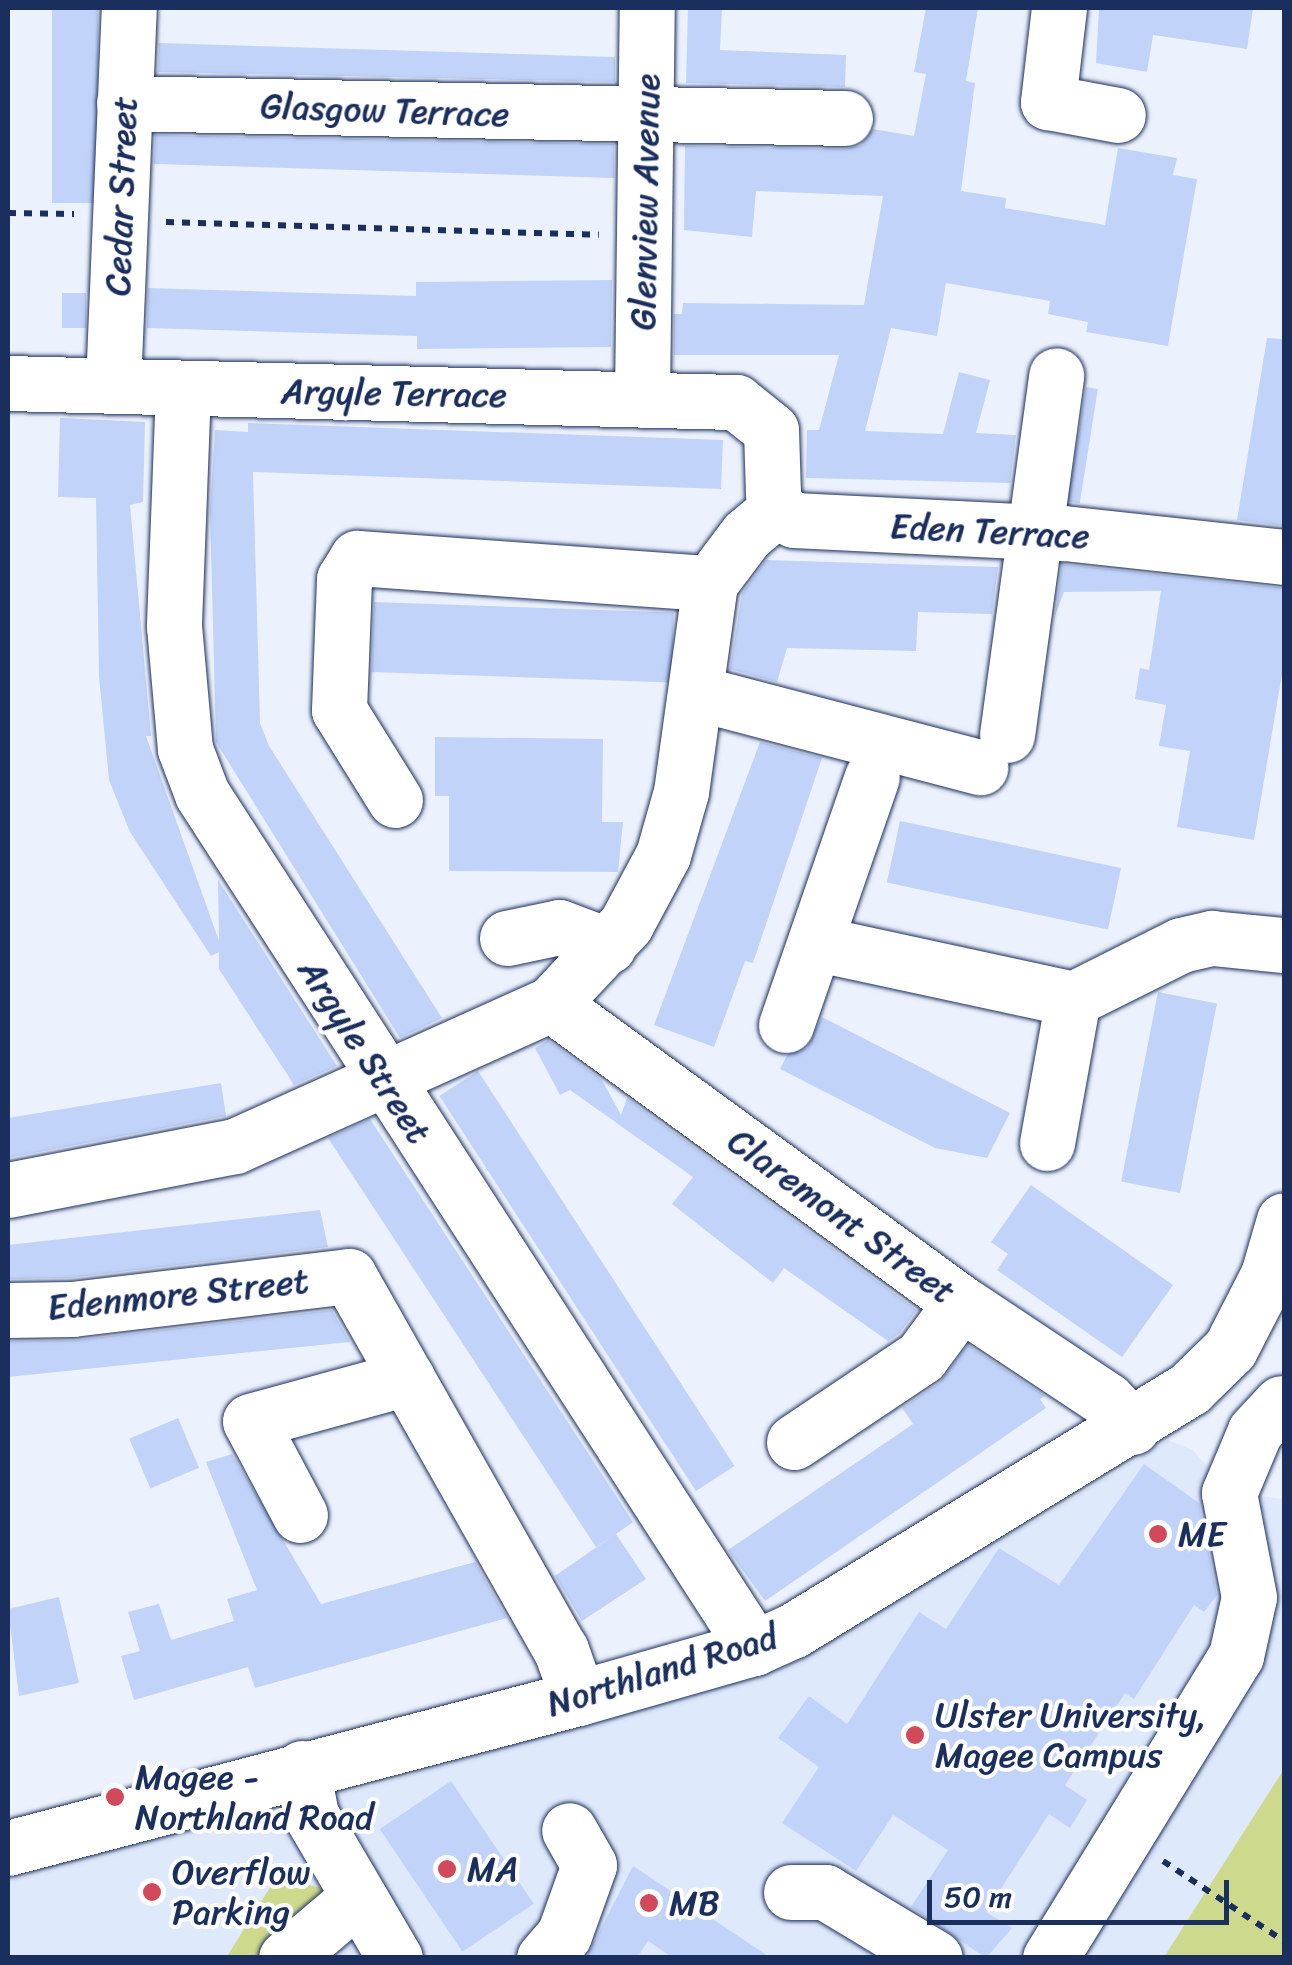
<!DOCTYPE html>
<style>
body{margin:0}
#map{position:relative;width:1292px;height:1965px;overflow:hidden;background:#ecf2fd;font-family:Sriracha,sans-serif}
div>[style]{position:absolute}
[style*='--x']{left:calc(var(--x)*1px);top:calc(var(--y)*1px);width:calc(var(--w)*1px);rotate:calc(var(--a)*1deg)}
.built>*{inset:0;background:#dfe9fc}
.green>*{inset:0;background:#cdd98c}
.building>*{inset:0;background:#c1d3f9;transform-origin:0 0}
.path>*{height:6px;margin-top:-3px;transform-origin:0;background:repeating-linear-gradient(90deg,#1b2f5e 0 8px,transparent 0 16px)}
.roads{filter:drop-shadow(0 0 2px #1b2f5e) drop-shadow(0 0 2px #1b2f5e)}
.minor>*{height:55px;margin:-27.5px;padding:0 27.5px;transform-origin:27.5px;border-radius:27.5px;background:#fff}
.major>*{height:55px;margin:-27.5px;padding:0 27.5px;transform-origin:27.5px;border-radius:27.5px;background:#fff}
.dots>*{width:28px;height:28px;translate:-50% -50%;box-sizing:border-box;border:5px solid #fff;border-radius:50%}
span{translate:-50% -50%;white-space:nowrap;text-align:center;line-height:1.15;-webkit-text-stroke:8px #fff;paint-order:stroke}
.street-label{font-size:35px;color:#1b2f5e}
.poi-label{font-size:35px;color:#1b2f5e}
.left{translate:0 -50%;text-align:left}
.frame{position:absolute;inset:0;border:10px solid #1b2f5e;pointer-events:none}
.scale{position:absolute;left:927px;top:1880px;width:302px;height:45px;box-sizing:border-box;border:5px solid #1b2f5e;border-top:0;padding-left:12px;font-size:30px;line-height:35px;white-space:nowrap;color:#1b2f5e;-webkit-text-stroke:8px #fff;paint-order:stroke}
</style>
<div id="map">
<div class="built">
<i style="clip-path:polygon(1168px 1440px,1193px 1450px,1229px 1493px,1284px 1499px,1284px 1957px,8px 1958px,8px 1880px,212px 1817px,373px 1786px,720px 1683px,1037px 1520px)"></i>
</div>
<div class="green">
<i style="clip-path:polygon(1284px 1769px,1284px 1957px,1164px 1957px)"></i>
<i style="clip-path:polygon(276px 1878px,322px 1888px,316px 1913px,273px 1957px,226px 1958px)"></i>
</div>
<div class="building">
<i style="left:52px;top:8px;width:46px;height:195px"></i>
<i style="clip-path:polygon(688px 8px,722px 8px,720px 50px,846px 55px,845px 87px,686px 83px)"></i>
<i style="clip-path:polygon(926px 8px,978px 8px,966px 81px,975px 83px,961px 191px,1006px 198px,1005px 208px,1105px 225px,1118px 148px,1177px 158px,1173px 175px,1197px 179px,1168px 346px,1086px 332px,1088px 322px,1048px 314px,1050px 301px,946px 283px,937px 336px,891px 328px,865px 431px,943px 434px,959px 372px,990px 380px,976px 433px,1016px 435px,1010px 483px,806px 478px,807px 430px,819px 430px,839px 355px,674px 355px,674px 314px,682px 314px,683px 303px,864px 305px,883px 196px,756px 191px,752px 237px,684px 230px,685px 146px,844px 149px,861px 145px,873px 129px,914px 136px,926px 74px,914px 72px)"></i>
<i style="clip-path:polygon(1099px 8px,1253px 8px,1247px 49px,1153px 35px,1147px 72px,1096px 63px)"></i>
<i style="clip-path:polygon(159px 43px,615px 57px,615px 82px,158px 72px)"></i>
<i style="clip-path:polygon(155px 135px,614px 144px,614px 178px,154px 164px)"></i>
<i style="clip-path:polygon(612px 280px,611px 347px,417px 349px,417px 336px,147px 328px,148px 288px,416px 296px,416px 282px)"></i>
<i style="left:62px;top:293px;width:24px;height:35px"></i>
<i style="clip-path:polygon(1267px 338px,1284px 339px,1284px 526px,1237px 520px)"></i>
<i style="left:1086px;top:387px;width:12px;height:116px;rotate:9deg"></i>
<i style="clip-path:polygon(60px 418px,145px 422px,143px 502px,130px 505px,151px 736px,146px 736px,219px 941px,218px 880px,337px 1066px,294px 1085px,219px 969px,219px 952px,211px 956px,130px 832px,109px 780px,99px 676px,96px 498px,58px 497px)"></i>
<i style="clip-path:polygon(248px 423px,723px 440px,721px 489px,253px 472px,260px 723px,269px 746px,442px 1018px,400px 1038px,216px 742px,210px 511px,215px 430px,248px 432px)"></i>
<i style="clip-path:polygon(766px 560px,895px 564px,998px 567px,992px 614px,918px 612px,916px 651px,787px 648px,777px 682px,730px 669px,742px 593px)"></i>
<i style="clip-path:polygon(1062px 564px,1284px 588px,1284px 662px,1254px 840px,1177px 827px,1190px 751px,1159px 746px,1166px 705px,1135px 699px,1140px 668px,1149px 670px,1161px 591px,1064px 592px,1055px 616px)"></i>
<i style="left:374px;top:602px;width:300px;height:70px;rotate:2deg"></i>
<i style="clip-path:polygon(435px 737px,603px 739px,602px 822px,623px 822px,618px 872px,449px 871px,449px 796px,435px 796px)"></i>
<i style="clip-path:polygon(760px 742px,822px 758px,753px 963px,745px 961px,714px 1047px,654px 1025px)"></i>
<i style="left:900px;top:821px;width:226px;height:63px;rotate:12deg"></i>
<i style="left:1158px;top:992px;width:60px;height:193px;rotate:11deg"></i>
<i style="clip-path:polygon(822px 1017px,1010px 1113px,987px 1158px,935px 1148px,780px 1069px,787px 1055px,807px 1048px)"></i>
<i style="clip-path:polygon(548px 1040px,602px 1080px,621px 1115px,627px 1098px,917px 1310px,899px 1334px,888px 1341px,784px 1268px,773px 1283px,672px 1204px,693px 1177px,570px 1090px,560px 1095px,535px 1048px)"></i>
<i style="left:478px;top:1071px;width:471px;height:46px;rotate:57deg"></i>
<i style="clip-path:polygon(221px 1083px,226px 1116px,8px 1158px,8px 1118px)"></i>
<i style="clip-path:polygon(370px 1119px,633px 1522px,616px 1534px,646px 1579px,582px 1621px,555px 1576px,614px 1535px,596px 1547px,328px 1138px)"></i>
<i style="clip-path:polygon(1031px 1185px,1173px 1285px,1122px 1357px,997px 1270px,1008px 1254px,991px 1242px)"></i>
<i style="clip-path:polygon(320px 1210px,328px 1247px,70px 1278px,8px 1279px,8px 1245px)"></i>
<i style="clip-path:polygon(332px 1310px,350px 1342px,8px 1377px,8px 1341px,76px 1340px)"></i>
<i style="clip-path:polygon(968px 1345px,1045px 1396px,1040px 1399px,1046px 1408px,765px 1601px,728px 1550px,913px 1424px,902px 1408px,939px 1383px)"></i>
<i style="left:178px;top:1418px;width:54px;height:53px;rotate:67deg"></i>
<i style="clip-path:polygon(232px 1454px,321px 1604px,475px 1562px,507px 1618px,255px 1688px,248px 1667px,134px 1700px,121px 1656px,140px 1651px,128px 1612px,159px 1604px,171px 1640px,234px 1621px,227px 1599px,257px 1590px,206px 1462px)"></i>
<i style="clip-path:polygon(1144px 1464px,1199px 1503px,1217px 1595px,1204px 1612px,1194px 1605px,1134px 1699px,1125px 1693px,1065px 1785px,1087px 1800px,1070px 1828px,1049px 1814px,986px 1912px,1012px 1928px,986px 1958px,911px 1907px,948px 1850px,893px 1815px,856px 1871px,782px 1823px,819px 1767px,778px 1738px,809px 1696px,847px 1724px,919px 1612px,946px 1629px,999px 1548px,1059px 1585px)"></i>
<i style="clip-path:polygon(59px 1597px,79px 1683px,19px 1696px,8px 1609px)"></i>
<i style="left:451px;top:1781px;width:148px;height:86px;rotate:56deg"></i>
<i style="clip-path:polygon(633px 1866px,771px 1958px,673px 1958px,648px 1941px,637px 1958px,586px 1958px)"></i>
</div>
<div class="path">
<i style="--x:8;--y:213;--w:66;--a:0.9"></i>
<i style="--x:166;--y:222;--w:433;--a:1.7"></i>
<i style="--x:1163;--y:1861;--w:145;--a:33.5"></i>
</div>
<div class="roads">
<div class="minor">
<i style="--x:1059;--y:8;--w:95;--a:96.7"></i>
<i style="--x:1048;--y:102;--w:71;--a:10.5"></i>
<i style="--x:124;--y:103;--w:721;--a:1.19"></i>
<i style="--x:8;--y:383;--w:728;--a:1.5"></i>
<i style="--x:736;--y:402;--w:45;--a:38.7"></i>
<i style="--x:771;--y:430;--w:64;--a:88.2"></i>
<i style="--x:773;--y:494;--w:16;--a:75"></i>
<i style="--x:777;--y:509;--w:20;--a:33"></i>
<i style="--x:794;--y:520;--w:270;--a:2.8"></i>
<i style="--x:1064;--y:533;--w:221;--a:6.2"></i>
<i style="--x:113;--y:385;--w:377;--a:-87.6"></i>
<i style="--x:183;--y:389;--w:237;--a:92.2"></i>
<i style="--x:174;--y:626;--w:123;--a:84.9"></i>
<i style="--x:185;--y:749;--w:48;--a:69.3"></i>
<i style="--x:202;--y:794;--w:1017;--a:57.12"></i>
<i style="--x:642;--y:397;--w:389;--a:-89.3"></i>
<i style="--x:697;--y:693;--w:293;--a:14.7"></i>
<i style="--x:1007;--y:735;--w:363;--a:-82.2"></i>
<i style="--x:395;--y:800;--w:106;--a:-121.9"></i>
<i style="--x:339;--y:710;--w:131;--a:-87.8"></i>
<i style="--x:344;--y:579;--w:25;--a:-58"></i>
<i style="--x:357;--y:558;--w:354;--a:4.1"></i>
<i style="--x:507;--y:938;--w:53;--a:-11.9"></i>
<i style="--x:559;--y:927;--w:53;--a:20.8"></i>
<i style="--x:819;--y:944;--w:260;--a:12.2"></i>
<i style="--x:1073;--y:999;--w:121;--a:-26.6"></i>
<i style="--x:1181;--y:945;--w:32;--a:-13"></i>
<i style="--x:1212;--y:938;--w:72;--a:5.6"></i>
<i style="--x:551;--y:1004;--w:507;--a:36.1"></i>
<i style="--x:961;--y:1303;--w:175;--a:33.6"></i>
<i style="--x:1107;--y:1400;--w:37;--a:47"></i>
<i style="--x:786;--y:1025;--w:262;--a:-70.9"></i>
<i style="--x:1047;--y:1143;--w:146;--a:-79.8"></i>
<i style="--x:8;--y:1190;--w:231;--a:-11"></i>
<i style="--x:235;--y:1146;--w:346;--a:-24.2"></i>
<i style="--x:551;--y:1004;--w:110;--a:-46.8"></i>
<i style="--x:626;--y:924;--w:78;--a:-61.8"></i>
<i style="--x:663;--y:855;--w:66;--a:-74.1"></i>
<i style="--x:681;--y:792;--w:211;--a:-82.1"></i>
<i style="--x:710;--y:583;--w:60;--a:-53.1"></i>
<i style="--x:746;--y:535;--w:40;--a:-40"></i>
<i style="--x:8;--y:1310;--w:64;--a:-0.9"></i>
<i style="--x:72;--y:1309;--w:279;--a:-6.8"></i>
<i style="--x:349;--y:1276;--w:430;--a:60.5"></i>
<i style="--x:561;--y:1650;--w:51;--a:70.5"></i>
<i style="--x:794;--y:1442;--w:153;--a:-33.8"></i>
<i style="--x:921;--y:1357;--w:67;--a:-53.5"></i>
<i style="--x:300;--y:1515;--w:106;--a:-118"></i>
<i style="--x:250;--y:1421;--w:163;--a:-15.3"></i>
<i style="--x:302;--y:1768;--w:48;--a:79.2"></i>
<i style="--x:311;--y:1815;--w:166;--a:59.6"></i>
<i style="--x:791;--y:1892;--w:34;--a:0"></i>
<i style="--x:825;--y:1892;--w:128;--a:31"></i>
<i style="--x:286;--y:1958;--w:93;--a:-40.2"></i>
<i style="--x:544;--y:1958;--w:30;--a:-49"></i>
<i style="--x:564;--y:1935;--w:74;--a:-70.3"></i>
<i style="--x:589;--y:1865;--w:40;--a:-119.7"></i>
<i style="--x:1050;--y:1958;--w:355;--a:-58.4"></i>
<i style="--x:1236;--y:1656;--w:60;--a:-77.6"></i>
<i style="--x:1249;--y:1597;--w:106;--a:-100.9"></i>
<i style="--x:1229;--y:1493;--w:67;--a:-67.2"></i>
<i style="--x:1255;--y:1431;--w:38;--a:-47"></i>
</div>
<div class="major">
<i style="--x:8;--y:1848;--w:589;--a:-14.74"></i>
<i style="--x:578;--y:1698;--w:183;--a:-15.9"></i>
<i style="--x:754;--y:1648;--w:44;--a:-24.2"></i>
<i style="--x:794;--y:1630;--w:463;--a:-31.4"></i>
<i style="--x:1189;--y:1389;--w:57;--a:-44.3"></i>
<i style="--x:1230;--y:1349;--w:83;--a:-62.8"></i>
<i style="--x:1268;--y:1275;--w:57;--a:-73.8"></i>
</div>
</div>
<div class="dots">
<i style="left:1158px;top:1534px;background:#d1495b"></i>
<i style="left:915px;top:1735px;background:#d1495b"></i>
<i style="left:115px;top:1797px;background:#d1495b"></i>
<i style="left:447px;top:1869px;background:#d1495b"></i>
<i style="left:152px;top:1892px;background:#d1495b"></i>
<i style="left:649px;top:1903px;background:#d1495b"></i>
</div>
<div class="street-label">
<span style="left:385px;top:110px;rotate:2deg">Glasgow Terrace</span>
<span style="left:121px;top:196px;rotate:-88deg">Cedar Street</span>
<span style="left:645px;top:202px;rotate:-89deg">Glenview Avenue</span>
<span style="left:394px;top:393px;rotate:1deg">Argyle Terrace</span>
<span style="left:990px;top:531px;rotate:3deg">Eden Terrace</span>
<span style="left:365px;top:1051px;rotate:57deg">Argyle Street</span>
<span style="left:842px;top:1216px;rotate:36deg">Claremont Street</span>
<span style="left:178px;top:1294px;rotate:-6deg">Edenmore Street</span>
<span style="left:662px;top:1670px;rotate:-17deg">Northland Road</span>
</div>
<div class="poi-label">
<span class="left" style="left:1178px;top:1534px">ME</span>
<span class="left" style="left:935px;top:1735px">Ulster University,<br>Magee Campus</span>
<span class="left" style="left:135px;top:1797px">Magee -<br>Northland Road</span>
<span class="left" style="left:467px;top:1869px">MA</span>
<span class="left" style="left:172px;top:1892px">Overflow<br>Parking</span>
<span class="left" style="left:669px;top:1903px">MB</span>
</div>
<div class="frame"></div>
<div class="scale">50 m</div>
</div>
